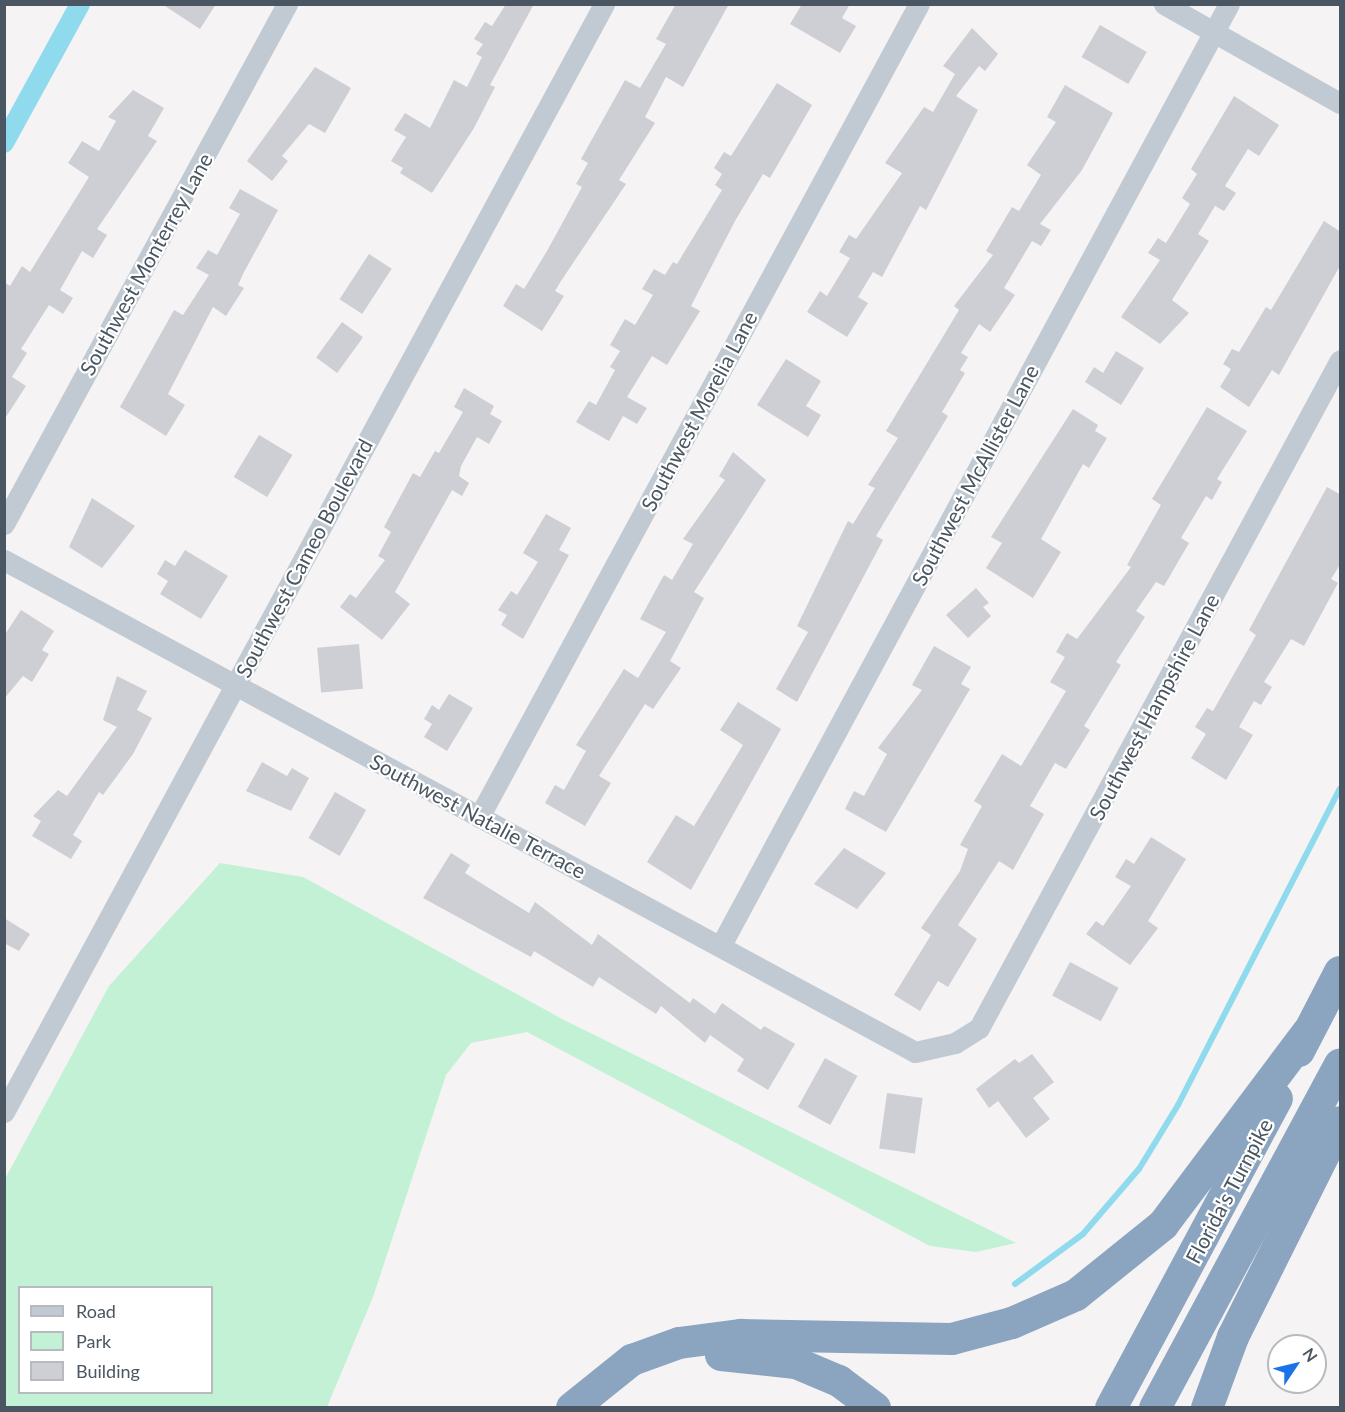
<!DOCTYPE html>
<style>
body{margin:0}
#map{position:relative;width:1345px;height:1412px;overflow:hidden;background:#f5f3f3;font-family:Lato,sans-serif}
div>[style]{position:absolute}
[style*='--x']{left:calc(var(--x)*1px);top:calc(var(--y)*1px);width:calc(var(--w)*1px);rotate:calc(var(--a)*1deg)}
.green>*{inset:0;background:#c3f1d5}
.stream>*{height:6px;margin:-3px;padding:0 3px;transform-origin:3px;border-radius:3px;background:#90daee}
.canal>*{height:20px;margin:-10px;padding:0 10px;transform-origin:10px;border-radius:10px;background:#90daee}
.building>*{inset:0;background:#cdcfd5;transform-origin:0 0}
.minor>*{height:21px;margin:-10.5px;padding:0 10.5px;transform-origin:10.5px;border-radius:10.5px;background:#c1cad2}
.highway>*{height:32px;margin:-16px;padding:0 16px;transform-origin:16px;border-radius:16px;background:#8ba5c1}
span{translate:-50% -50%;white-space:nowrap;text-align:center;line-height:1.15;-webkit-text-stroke:4.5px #fff;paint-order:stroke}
.street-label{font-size:21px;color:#4a5661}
.frame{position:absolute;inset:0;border:6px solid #4a5661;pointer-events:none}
.legend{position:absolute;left:18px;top:1286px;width:195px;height:108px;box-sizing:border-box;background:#fff;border:2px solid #b7bbc0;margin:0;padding:8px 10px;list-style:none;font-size:18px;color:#4a5661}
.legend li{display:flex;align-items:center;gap:12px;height:30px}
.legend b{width:30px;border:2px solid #b7bbc0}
.north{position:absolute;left:1267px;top:1334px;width:60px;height:60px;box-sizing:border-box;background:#fff;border:2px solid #b7bbc0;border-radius:50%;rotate:55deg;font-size:16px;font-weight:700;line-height:24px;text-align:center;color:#4a5661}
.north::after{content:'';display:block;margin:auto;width:21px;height:27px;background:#1a73e8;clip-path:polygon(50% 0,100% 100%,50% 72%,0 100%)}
</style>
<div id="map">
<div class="green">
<i style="clip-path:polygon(evenodd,220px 863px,303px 877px,564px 1020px,1016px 1243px,976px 1252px,930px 1246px,527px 1032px,471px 1043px,446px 1075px,373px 1297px,327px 1407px,5px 1407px,5px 1179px,109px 986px,220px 863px,20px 1288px,212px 1288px,212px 1392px,20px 1392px,20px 1288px)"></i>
</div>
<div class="stream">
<i style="--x:1015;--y:1284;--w:84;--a:-36.3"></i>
<i style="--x:1083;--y:1234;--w:86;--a:-49.3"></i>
<i style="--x:1139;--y:1169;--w:75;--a:-58.6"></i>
<i style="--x:1178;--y:1105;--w:355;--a:-62.9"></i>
</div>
<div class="canal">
<i style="--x:4;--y:143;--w:158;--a:-61.3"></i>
</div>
<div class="building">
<i style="clip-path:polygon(162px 4px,216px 4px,200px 29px)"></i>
<i style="clip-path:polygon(506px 4px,534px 4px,490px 85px,495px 87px,474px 128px,432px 193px,400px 173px,403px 168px,391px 161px,406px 137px,394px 130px,405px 113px,430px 128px,454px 80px,467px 87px,482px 57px,476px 54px,483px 44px,474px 39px,485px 22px,492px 26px)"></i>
<i style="clip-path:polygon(676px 4px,729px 4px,683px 87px,666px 77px,645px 117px,655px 123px,619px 180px,626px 184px,561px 281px,555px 291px,564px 296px,542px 331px,503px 306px,516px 284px,524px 289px,547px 251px,582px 187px,576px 184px,588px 163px,581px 159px,625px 80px,640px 88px,666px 44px,656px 39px)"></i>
<i style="clip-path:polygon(802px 4px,850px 4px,842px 18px,856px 26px,840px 53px,790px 24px)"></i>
<i style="left:1100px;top:25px;width:54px;height:37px;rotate:30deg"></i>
<i style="clip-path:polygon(972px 28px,998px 54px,985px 71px,979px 66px,956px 96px,978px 110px,926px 210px,920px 206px,882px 277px,873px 272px,858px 297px,868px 303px,847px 337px,807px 312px,820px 291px,827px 296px,850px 258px,839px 252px,849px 235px,856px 239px,902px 173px,885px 163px,924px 107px,933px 112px,955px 74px,943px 66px)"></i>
<i style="clip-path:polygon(315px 67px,351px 88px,325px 133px,309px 124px,282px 156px,288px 161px,272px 181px,247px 161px)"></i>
<i style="clip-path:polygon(777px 83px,812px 105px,770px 178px,763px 174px,735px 221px,691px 306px,700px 311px,667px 365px,652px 356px,627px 397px,647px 408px,637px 424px,623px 416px,609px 441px,576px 422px,589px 401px,596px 405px,615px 370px,610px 367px,620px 351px,610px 345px,625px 319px,635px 325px,653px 295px,642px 289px,654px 269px,665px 275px,673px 262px,677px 264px,722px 190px,715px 185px,722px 174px,714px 168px,724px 152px,731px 156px)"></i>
<i style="clip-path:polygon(1065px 85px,1113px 113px,1082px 170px,1040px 224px,1051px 230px,1041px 246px,1032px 241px,1004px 288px,1015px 295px,990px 332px,979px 324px,961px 353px,968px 357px,960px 370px,965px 373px,942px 412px,948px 416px,876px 536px,883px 540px,797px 702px,776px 689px,808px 632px,797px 626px,848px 521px,853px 524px,875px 488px,868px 485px,898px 438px,886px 431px,959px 310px,954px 306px,993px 255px,986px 251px,1012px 207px,1019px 211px,1041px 175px,1027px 165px,1056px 122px,1047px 117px)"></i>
<i style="clip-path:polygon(133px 90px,164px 108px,148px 136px,157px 141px,97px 229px,107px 235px,93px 258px,82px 251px,60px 290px,73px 298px,63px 314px,49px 305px,21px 349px,27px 353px,12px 377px,26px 386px,4px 420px,4px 282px,10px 286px,22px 266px,30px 272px,89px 177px,68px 163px,82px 141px,99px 151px,116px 121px,108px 117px)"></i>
<i style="clip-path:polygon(1234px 96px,1279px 125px,1259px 156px,1248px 149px,1225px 186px,1236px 193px,1224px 211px,1215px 206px,1198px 234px,1209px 241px,1172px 300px,1189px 313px,1160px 344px,1121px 317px,1160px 260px,1148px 253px,1158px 238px,1166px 243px,1190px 204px,1182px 198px,1197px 174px,1191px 169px)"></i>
<i style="clip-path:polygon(240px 189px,278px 210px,244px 272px,238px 285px,244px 288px,226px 316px,213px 307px,168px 394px,185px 405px,166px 436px,120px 407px,174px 310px,183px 315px,209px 275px,196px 268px,208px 250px,217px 255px,240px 214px,229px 208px)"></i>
<i style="clip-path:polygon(1324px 221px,1341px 232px,1341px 264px,1279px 375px,1272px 370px,1249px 407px,1220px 387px,1231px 369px,1223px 364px,1232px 349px,1239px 352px,1266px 307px,1271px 310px)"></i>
<i style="left:369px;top:254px;width:27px;height:54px;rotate:33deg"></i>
<i style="left:342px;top:322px;width:26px;height:44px;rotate:36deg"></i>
<i style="clip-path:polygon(1116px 351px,1144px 368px,1121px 405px,1085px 382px,1094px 367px,1103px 373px)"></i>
<i style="clip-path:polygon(786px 359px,821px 381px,806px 406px,821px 415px,808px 437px,757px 405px)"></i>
<i style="clip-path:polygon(464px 388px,494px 406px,490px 414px,502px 421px,489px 444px,477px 437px,461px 466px,459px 476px,469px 483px,462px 496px,452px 490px,395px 592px,410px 604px,382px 640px,340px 607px,350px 594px,356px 598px,385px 560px,378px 556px,391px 532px,384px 527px,413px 473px,420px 477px,435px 451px,439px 453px,463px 412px,454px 407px)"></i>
<i style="clip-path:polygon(1207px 407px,1247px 431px,1217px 479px,1222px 482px,1212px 500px,1206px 496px,1181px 538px,1189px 543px,1164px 586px,1156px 582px,1136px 611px,1145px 617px,1116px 662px,1121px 665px,1084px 726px,1090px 730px,1066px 769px,1055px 763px,1030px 806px,1044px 814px,1013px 870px,999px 861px,958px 925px,977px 939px,948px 987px,938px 981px,920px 1011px,894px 995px,931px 935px,921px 928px,960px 871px,968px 849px,960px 845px,982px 806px,974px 801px,1002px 754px,1021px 766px,1066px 691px,1050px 682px,1065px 657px,1056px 652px,1067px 633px,1077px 639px,1131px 567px,1127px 565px,1161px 505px,1152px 499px)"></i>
<i style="clip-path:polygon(1073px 409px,1098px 425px,1095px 431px,1107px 438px,1089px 468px,1083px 464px,1041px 539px,1061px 552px,1033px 598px,986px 568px,1002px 543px,991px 537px)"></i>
<i style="left:259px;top:435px;width:39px;height:49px;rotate:31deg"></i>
<i style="clip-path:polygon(733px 452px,766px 480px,694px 592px,704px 598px,670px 661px,681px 668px,653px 709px,645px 704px,599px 776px,611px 783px,585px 826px,545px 803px,555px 785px,564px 790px,586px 751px,576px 745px,624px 669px,638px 678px,666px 632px,640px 619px,664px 575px,672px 580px,693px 544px,683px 539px,725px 480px,719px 476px)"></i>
<i style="clip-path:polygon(1327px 487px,1341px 495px,1341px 563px,1331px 579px,1338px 583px,1304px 646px,1291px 639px,1264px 682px,1272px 687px,1261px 705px,1254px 701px,1239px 727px,1253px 735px,1226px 780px,1191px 758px,1206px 734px,1195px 727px,1207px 708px,1213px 711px,1256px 635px,1249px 630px)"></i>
<i style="clip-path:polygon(92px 498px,135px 526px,102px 568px,69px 547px)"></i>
<i style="clip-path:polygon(546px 514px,571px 528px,559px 550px,569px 555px,523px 639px,501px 625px,507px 615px,498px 610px,511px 591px,517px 595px,538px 562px,523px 553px)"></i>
<i style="clip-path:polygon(185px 550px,228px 576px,201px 619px,160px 594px,168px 581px,157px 574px,165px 560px,175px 566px)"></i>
<i style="clip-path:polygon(976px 588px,989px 603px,983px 607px,991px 616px,968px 638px,946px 615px)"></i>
<i style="clip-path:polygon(21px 610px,54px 631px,42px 650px,49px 654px,32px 682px,23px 676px,4px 699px,4px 636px)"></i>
<i style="left:359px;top:644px;width:45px;height:42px;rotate:85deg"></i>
<i style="clip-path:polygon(934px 646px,971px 667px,961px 684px,970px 689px,886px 832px,845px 809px,854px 791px,864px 796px,887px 754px,878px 748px,922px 690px,912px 685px)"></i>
<i style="clip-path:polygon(117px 676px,147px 691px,137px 710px,152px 718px,133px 754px,103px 795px,99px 792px,73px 835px,82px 841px,71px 859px,32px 836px,41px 821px,33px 816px,58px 790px,67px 796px,117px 727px,103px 720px)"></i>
<i style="clip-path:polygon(449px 694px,473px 708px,447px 751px,424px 737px,432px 724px,424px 719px,432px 705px,439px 710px)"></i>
<i style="clip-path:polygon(738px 702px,781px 729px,691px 890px,647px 862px,676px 815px,694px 826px,743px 745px,720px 730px)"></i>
<i style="clip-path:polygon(262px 762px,287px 776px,292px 768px,309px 778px,291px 811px,246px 791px)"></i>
<i style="left:335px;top:792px;width:36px;height:53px;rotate:30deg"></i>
<i style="clip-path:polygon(1151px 837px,1186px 859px,1148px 921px,1158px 928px,1130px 965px,1086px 934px,1096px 921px,1103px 926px,1131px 886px,1115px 877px,1126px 859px,1134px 864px)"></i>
<i style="clip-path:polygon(844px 848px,886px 873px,857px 909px,814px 884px)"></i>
<i style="clip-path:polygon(451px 853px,470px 865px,465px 873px,529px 913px,535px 902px,592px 945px,598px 934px,690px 1003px,693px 998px,715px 1014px,722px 1003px,761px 1030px,764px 1026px,795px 1044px,768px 1090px,737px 1071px,744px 1059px,710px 1035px,705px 1043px,661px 1006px,656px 1014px,599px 977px,593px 987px,534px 951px,531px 957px,423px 898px)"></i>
<i style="clip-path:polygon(4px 918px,30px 934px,19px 951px,4px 943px)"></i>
<i style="left:1070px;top:962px;width:55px;height:38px;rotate:28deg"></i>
<i style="clip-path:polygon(1032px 1054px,1054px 1082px,1033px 1098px,1050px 1119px,1026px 1138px,998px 1101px,989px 1108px,976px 1089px,1015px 1059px,1019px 1063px)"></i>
<i style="left:825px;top:1058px;width:37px;height:56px;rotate:29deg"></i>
<i style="left:887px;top:1093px;width:36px;height:56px;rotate:8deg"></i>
</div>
<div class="minor">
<i style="--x:1164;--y:4;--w:202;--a:29.4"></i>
<i style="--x:4;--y:524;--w:592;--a:-61.44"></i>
<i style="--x:4;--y:560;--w:1035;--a:28.37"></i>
<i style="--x:915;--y:1052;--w:41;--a:-12.7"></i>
<i style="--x:955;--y:1043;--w:28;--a:-32"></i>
<i style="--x:979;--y:1028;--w:759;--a:-61.61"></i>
<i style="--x:479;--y:817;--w:924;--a:-61.58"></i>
<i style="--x:721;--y:945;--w:1069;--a:-61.64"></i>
<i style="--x:4;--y:1112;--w:1260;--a:-61.56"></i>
</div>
<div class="highway">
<i style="--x:1299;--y:1051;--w:89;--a:-62.6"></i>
<i style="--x:721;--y:1355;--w:75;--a:6.1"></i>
<i style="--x:796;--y:1363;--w:47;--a:22.7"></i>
<i style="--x:839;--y:1381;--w:45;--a:36.9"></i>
<i style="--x:572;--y:1408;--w:77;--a:-38.7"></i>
<i style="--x:632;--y:1360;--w:50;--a:-19.9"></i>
<i style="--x:679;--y:1343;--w:63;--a:-7.4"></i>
<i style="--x:741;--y:1335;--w:211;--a:1.1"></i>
<i style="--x:952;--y:1339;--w:62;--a:-14.9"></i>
<i style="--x:1012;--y:1323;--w:70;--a:-23.6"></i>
<i style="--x:1076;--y:1295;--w:112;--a:-38.8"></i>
<i style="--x:1163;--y:1225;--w:241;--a:-53.1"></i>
<i style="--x:1111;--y:1408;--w:351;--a:-61.8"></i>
<i style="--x:1155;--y:1408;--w:390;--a:-61.7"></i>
<i style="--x:1207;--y:1408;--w:76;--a:-69.9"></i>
<i style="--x:1233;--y:1337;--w:240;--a:-63.5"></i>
</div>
<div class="street-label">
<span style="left:146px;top:264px;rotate:-61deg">Southwest Monterrey Lane</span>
<span style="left:699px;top:411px;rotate:-62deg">Southwest Morelia Lane</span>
<span style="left:975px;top:475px;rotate:-62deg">Southwest McAllister Lane</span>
<span style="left:304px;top:558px;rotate:-62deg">Southwest Cameo Boulevard</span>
<span style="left:1154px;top:707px;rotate:-62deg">Southwest Hampshire Lane</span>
<span style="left:478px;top:816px;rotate:28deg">Southwest Natalie Terrace</span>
<span style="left:1229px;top:1191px;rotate:-62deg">Florida's Turnpike</span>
</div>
<div class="frame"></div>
<ul class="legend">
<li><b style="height:8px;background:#c1cad2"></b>Road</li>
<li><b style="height:16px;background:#c3f1d5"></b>Park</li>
<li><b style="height:16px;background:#cdcfd5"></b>Building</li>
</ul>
<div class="north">N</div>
</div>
